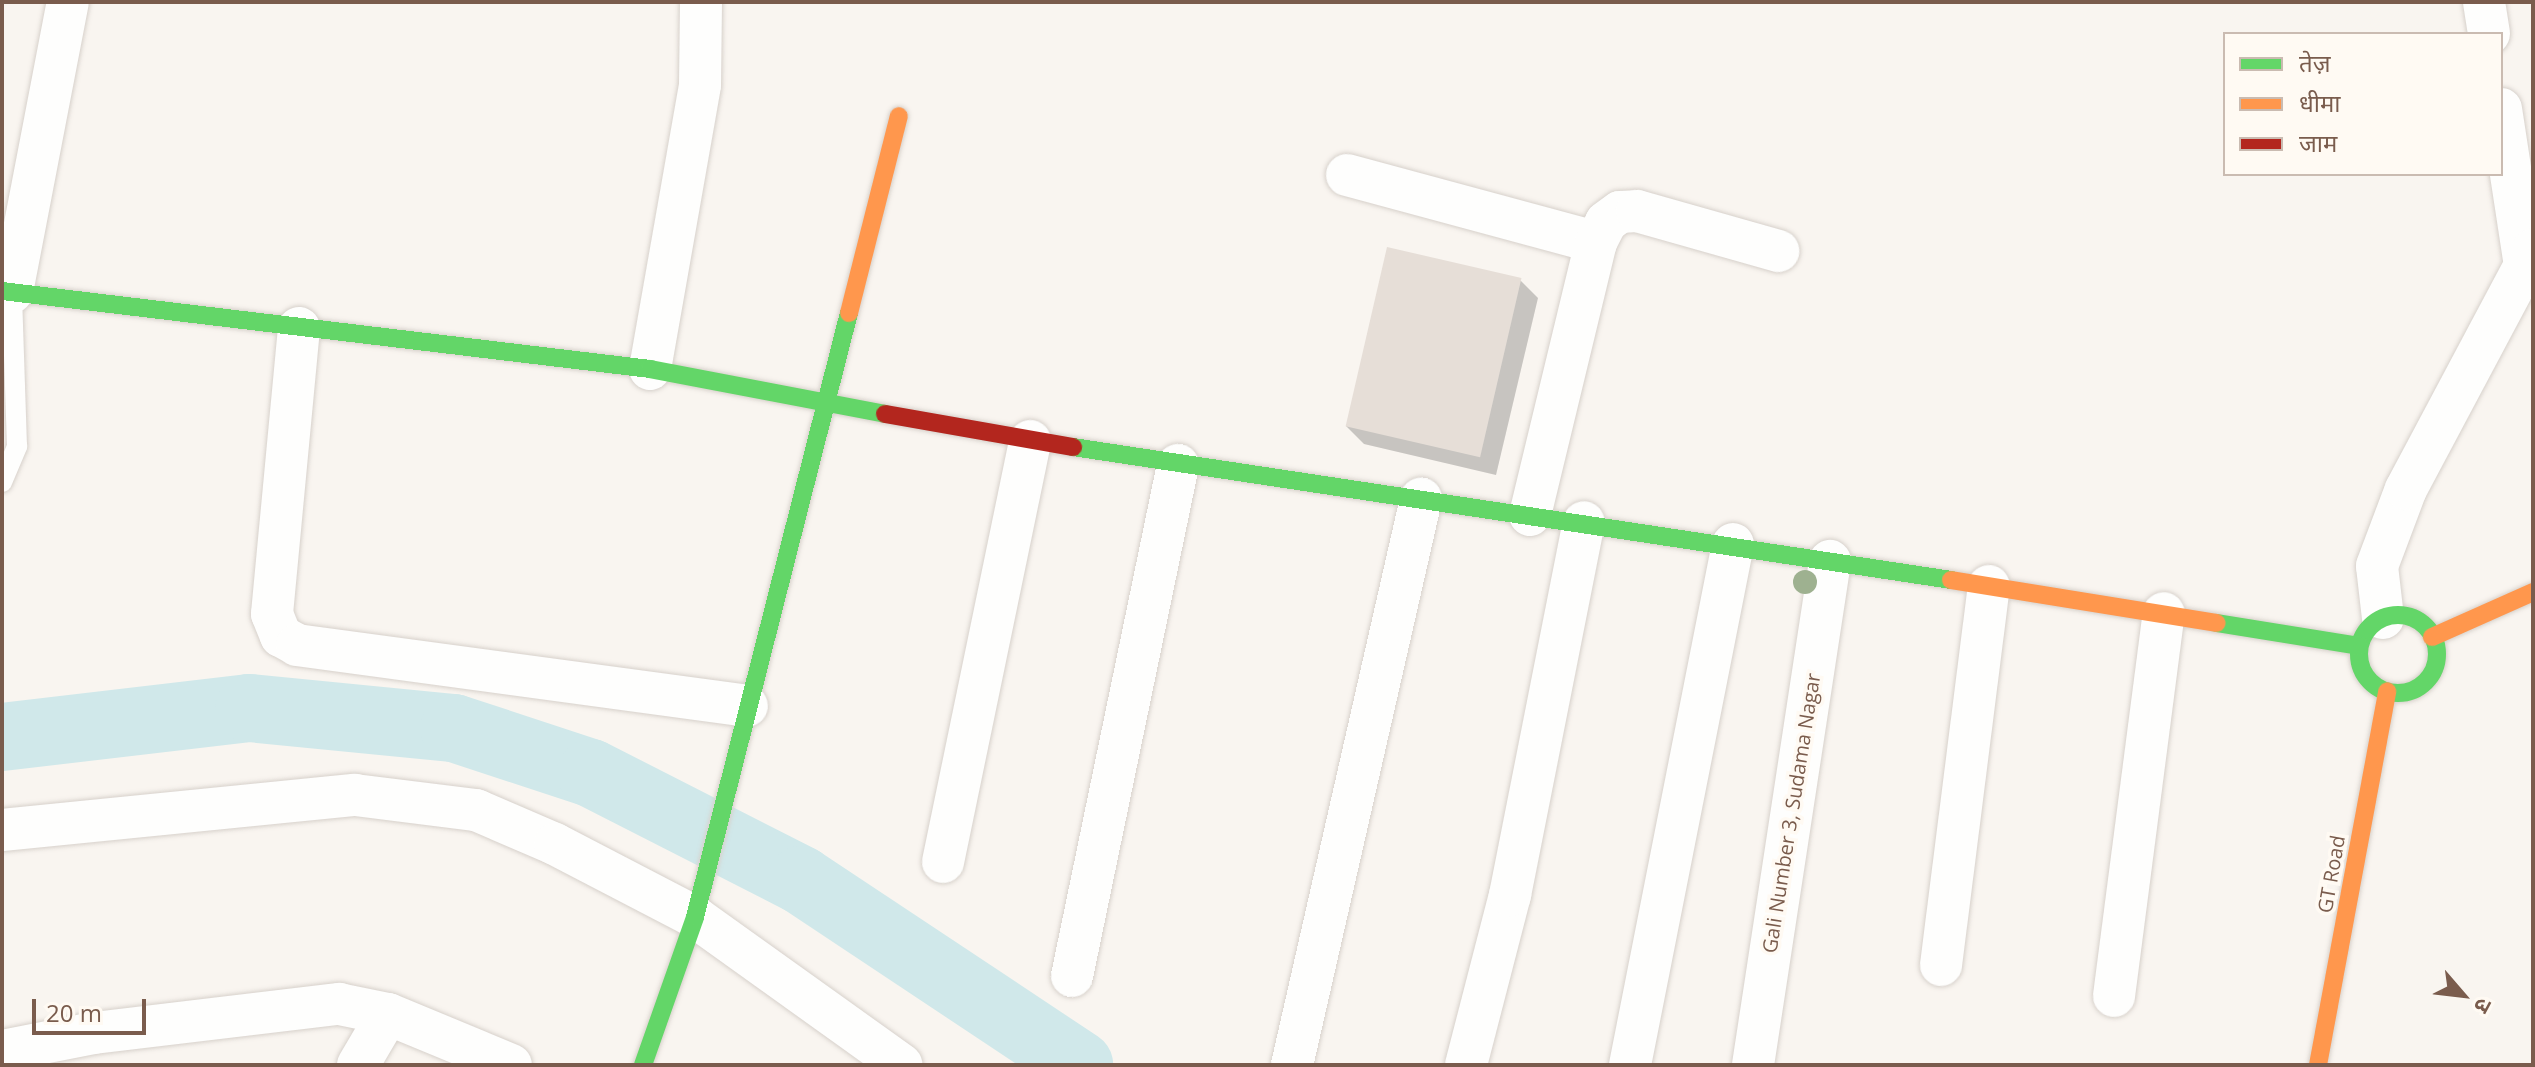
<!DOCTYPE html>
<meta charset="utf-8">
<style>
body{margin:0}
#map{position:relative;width:2535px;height:1067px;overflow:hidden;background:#f9f5f0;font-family:"Open Sans","Noto Sans Devanagari",sans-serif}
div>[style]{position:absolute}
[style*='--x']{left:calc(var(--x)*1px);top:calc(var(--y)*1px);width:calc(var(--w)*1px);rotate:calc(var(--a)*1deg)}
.shadow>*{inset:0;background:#0003}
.river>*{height:68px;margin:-34px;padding:0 34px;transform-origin:34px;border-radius:34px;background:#d0e8ea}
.building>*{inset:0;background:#e6ded7;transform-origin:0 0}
.roads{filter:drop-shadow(0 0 2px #d7d1cb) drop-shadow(0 0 2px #d7d1cb)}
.lane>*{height:20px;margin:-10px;padding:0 10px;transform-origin:10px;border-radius:10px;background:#fefefd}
.street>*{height:42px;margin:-21px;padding:0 21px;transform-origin:21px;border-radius:21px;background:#fefefd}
.fast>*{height:18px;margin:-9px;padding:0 9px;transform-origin:9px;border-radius:9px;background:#63d668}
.fast>.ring{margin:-9px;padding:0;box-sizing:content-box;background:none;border:18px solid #63d668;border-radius:50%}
.slow>*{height:18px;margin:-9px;padding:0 9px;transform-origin:9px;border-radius:9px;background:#ff974d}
.jam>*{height:18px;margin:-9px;padding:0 9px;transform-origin:9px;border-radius:9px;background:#b3261e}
.trees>*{width:24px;height:24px;margin:-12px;border-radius:50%;background:#9eb190}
span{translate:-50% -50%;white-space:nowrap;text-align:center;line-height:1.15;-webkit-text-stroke:7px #fffaf3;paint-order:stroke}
.street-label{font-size:20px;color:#7a5c4d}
.frame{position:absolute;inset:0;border:4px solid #7a5c4d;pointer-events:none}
.legend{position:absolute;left:2223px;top:32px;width:280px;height:144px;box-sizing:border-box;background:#fffaf3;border:2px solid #cabbb1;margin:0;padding:10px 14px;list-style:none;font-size:24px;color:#7a5c4d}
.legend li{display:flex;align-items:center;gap:16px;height:40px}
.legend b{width:40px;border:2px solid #cabbb1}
.north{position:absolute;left:2423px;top:955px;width:80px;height:80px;-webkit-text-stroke:6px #fffaf3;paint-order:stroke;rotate:118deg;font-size:22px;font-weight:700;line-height:32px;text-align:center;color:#7a5c4d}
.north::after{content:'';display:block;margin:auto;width:28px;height:36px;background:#7a5c4d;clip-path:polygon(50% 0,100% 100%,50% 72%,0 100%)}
.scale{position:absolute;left:32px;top:999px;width:114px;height:36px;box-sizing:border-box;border:4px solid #7a5c4d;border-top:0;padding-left:10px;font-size:24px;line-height:28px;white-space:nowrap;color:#7a5c4d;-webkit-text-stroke:6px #fffaf3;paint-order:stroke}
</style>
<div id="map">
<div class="shadow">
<i style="clip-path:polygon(1520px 280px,1538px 298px,1496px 475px,1364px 444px,1346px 426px)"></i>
</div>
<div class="river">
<i style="--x:2;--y:737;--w:249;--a:-6.7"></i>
<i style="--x:249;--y:708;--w:206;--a:5.6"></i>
<i style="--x:454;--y:728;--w:144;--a:18.2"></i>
<i style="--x:591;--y:773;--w:236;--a:27"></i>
<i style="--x:801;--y:880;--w:334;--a:33.6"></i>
</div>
<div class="building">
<i style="left:1387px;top:247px;width:138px;height:184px;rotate:13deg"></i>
</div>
<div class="roads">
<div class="lane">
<i style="--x:2;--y:482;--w:39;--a:-67"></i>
<i style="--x:17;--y:446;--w:154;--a:-91.9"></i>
</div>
<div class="street">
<i style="--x:2484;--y:2;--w:32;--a:81"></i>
<i style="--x:2501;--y:109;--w:153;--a:81.3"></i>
<i style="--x:1347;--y:175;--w:258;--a:15.1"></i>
<i style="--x:12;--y:292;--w:295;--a:-79.1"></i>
<i style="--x:299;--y:328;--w:287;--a:95.4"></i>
<i style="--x:272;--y:614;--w:24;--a:68"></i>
<i style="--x:281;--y:636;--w:18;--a:29"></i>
<i style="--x:297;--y:645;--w:454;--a:7.7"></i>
<i style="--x:650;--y:369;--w:288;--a:-80"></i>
<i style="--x:700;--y:85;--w:83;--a:-89.3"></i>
<i style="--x:1530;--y:515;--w:281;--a:-76.4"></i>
<i style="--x:1596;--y:242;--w:22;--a:-63"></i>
<i style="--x:1606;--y:222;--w:17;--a:-36"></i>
<i style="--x:1620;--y:212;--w:17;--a:-3"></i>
<i style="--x:1637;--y:211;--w:147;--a:15.8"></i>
<i style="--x:2383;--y:618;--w:52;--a:-96.6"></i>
<i style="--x:2377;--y:566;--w:82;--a:-69.4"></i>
<i style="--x:2406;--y:489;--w:271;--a:-62"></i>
<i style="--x:2;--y:830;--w:355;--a:-5.7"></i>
<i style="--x:355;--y:795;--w:122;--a:7.1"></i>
<i style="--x:476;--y:810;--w:86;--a:23.3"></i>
<i style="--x:555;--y:844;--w:158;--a:27.5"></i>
<i style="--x:695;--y:917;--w:254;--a:35.6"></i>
<i style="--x:943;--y:862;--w:430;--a:-78.3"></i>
<i style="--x:1941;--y:965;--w:382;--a:-82.8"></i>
<i style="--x:1072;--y:976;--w:522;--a:-78.28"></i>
<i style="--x:2114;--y:996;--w:386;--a:-82.6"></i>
<i style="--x:2;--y:1051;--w:94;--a:-11.1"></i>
<i style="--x:94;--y:1033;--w:247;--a:-6.8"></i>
<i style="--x:339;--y:1004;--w:50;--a:11.5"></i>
<i style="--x:388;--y:1014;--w:133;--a:22.5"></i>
<i style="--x:358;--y:1065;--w:59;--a:-59.5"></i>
<i style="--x:1292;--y:1065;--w:581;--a:-77.16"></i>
<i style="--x:1466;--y:1065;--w:176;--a:-75.5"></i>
<i style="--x:1510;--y:895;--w:380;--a:-78.8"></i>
<i style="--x:1630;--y:1065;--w:531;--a:-78.82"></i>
<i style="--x:1753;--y:1065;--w:510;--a:-81.31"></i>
</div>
<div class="fast">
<i style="--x:2;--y:291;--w:653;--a:6.86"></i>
<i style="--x:650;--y:369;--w:239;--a:10.8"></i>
<i style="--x:1073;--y:447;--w:888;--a:8.61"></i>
<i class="ring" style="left:2359px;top:615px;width:60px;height:60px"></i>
<i style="--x:2217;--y:623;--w:144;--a:9.2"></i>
<i style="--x:643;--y:1065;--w:157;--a:-70.6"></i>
<i style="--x:695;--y:917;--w:623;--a:-75.7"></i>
</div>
<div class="slow">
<i style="--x:849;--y:313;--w:203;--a:-75.8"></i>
<i style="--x:1951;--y:580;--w:269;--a:9.2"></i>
<i style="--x:2432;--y:637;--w:111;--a:-24"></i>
<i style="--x:2318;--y:1065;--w:380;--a:-79.5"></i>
</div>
<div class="jam">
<i style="--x:885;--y:414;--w:191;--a:10"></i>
</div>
</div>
<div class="trees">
<i style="left:1805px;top:582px"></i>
</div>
<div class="street-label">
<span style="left:1791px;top:813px;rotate:-81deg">Gali Number 3, Sudama Nagar</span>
<span style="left:2331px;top:874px;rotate:-80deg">GT Road</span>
</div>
<div class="frame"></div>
<ul class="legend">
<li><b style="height:10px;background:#63d668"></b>तेज़</li>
<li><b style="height:10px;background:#ff974d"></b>धीमा</li>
<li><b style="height:10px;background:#b3261e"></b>जाम</li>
</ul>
<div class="north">उ</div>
<div class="scale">20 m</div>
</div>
